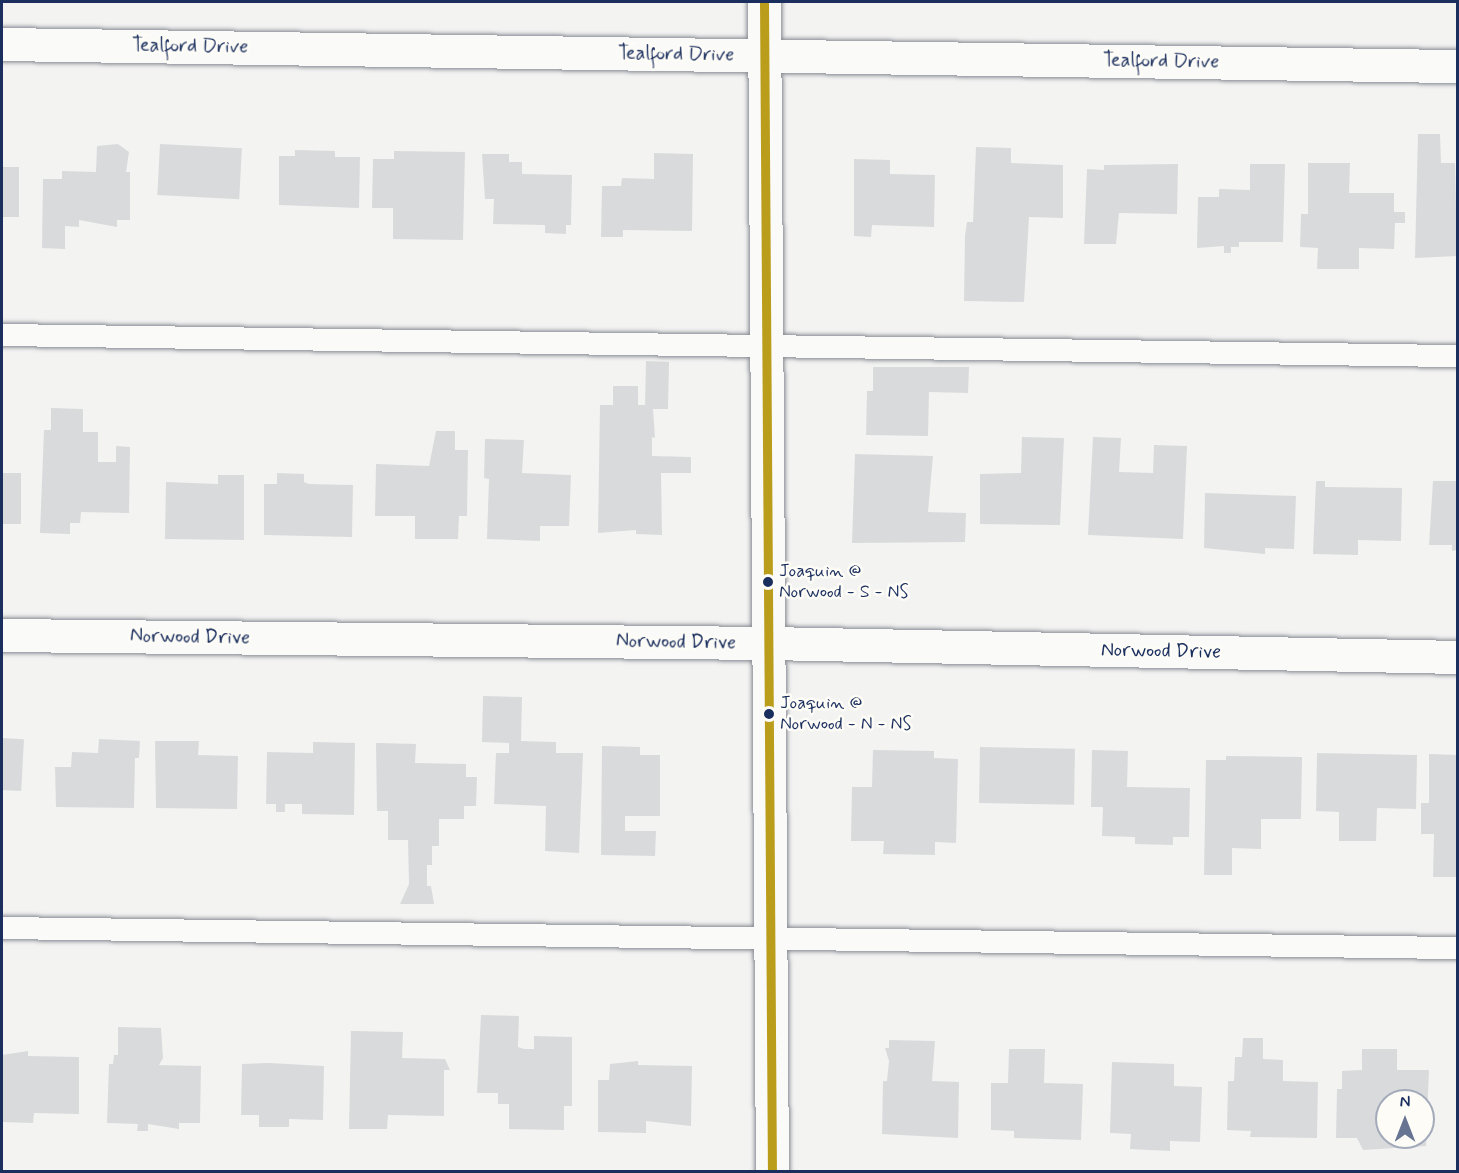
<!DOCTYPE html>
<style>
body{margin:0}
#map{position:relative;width:1459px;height:1173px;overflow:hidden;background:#f3f3f2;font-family:Mynerve,sans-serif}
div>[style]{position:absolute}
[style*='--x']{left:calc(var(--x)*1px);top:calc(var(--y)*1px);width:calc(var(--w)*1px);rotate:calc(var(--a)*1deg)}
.building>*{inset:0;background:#d9dadb;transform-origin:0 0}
.roads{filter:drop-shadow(0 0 2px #888c94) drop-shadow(0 0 2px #888c94)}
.lane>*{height:22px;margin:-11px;padding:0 11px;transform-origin:11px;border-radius:11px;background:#fafaf8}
.street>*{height:33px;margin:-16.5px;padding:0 16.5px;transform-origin:16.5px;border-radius:16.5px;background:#fafaf8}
.secondary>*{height:33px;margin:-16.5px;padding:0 16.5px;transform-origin:16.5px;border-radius:16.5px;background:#fafaf8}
.bus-1>*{height:9px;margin:-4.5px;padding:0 4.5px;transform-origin:4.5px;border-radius:4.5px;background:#bb9d1c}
.dots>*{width:16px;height:16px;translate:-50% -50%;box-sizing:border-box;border:3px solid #fdfcf7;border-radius:50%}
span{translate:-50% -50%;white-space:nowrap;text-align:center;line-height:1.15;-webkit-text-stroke:5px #fdfcf7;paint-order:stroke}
.bus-label{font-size:18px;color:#1b2f5e}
.left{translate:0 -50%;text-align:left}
.street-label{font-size:20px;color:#1b2f5e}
.frame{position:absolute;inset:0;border:3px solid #1b2f5e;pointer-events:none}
.north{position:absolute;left:1375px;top:1089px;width:60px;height:60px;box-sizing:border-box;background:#fdfcf7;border:2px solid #a3aaba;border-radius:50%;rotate:0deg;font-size:16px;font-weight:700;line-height:24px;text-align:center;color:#1b2f5e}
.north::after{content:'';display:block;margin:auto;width:21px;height:27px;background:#677492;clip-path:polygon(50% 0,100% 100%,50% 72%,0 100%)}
</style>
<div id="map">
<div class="building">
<i style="clip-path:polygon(1418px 134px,1440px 134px,1441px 163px,1455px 163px,1457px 256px,1415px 258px)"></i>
<i style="clip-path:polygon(118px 144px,129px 152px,126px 172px,130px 172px,130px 220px,117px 220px,117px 227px,79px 220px,79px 227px,65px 226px,65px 249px,42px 248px,43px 179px,62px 179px,62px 171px,96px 172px,97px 146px)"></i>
<i style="left:160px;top:144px;width:82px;height:51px;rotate:3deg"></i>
<i style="clip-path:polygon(976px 147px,1011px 148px,1011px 163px,1063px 165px,1063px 218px,1029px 217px,1024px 302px,964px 301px,965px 236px,967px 222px,973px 222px)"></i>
<i style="clip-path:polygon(295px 150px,335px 151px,335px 157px,360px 157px,359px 208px,279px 205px,279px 156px,295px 156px)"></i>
<i style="clip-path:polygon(394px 151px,465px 152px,463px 240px,393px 239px,393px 208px,372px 208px,373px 159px,394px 159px)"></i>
<i style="clip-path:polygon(654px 153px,693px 154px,692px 231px,623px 230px,623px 237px,601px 237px,602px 186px,621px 186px,622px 178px,654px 179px)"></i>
<i style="clip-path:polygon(482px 154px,509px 154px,509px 162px,522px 162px,522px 174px,572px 175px,571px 225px,566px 225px,566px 234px,545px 233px,545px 225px,493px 224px,494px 199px,485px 199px)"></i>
<i style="clip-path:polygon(854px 159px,890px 160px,890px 174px,935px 175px,934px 227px,872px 225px,871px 237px,854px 236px)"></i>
<i style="clip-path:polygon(1308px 163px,1350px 163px,1349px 193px,1394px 193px,1394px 212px,1405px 212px,1405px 223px,1395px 223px,1394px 249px,1359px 248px,1359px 269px,1317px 269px,1318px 248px,1300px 247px,1301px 214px,1308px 214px)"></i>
<i style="clip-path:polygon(1178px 164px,1177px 214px,1119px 213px,1116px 244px,1084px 244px,1087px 169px,1104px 170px,1104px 165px)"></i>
<i style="clip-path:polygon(1250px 164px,1285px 164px,1283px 242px,1239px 242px,1239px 247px,1231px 247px,1231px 253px,1224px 253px,1224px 246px,1197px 248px,1198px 197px,1219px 197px,1219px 189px,1250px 190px)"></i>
<i style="left:2px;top:167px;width:17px;height:50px"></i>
<i style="clip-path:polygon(646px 361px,669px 362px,668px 409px,653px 409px,655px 438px,652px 437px,652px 456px,691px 457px,691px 473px,661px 473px,662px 535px,636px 534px,636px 530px,598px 533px,600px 405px,613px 405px,613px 386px,638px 386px,638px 405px,645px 405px)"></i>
<i style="clip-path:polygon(873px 367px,969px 367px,968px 393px,929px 392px,928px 436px,866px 435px,867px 391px,873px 391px)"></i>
<i style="clip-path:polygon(51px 408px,83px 409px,83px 432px,98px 432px,98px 462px,116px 462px,116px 446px,130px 447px,129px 513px,81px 512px,80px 523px,70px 523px,70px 534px,40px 533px,44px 430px,51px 430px)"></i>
<i style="clip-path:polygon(436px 431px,455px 431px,455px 450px,468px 450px,467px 516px,459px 516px,458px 539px,415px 539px,415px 516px,375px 516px,376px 464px,429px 466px)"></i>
<i style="clip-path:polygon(1022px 437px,1064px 438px,1060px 525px,980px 524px,980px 474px,1021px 473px)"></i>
<i style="clip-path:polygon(1093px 437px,1121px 438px,1119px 472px,1153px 473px,1154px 445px,1187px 446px,1183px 539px,1088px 535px)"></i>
<i style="clip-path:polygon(485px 439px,524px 440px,522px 473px,571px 475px,569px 526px,540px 526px,540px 541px,487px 539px,489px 479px,484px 478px)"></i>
<i style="clip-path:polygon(855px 454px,933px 456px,928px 512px,966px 513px,965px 542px,852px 543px)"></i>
<i style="left:2px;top:473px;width:19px;height:51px"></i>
<i style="clip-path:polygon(277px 473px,304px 474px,304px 482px,309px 484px,353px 485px,352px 537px,264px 535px,264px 484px,277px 484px)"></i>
<i style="clip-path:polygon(218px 475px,244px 475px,244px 540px,165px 539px,166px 482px,218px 484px)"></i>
<i style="clip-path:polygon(1316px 481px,1325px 481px,1325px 487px,1402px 488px,1401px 541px,1358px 540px,1358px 555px,1313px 554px)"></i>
<i style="clip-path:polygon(1433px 481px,1456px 481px,1458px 550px,1452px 551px,1452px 545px,1429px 545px)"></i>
<i style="clip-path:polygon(1205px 493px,1296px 496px,1294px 549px,1265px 548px,1265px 554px,1204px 548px)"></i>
<i style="clip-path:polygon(483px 696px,522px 697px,521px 741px,556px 742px,556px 753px,583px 753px,579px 853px,545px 851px,546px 806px,494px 804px,496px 753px,509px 753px,509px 743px,482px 742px)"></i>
<i style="left:2px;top:738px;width:22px;height:52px;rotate:3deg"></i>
<i style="clip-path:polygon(99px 739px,140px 741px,139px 758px,135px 758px,134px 808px,56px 807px,55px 767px,71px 767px,72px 752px,98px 753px)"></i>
<i style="clip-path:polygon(155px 741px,199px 741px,198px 755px,238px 756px,237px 809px,156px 808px)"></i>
<i style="clip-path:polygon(313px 742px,355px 743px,354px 815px,302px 814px,302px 804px,285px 804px,285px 812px,276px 812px,276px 804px,266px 804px,267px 752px,313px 753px)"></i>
<i style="clip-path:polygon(376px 743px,416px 744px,415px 763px,466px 764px,466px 777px,477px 777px,476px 806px,464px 806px,464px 819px,439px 819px,439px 846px,432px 846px,432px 865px,427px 865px,427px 886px,431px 886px,434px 904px,400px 904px,409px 884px,408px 840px,388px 840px,388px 811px,377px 811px)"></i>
<i style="clip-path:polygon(602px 746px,640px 747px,640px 755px,660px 755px,660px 816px,625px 816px,625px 831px,656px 831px,655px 856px,601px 855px)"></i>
<i style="left:980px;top:747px;width:95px;height:56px;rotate:1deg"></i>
<i style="clip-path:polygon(873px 750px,934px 751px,934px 758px,958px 759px,956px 843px,935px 842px,935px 855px,883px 854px,884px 841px,851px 841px,852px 787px,872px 787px)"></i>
<i style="clip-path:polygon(1092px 750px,1128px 751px,1127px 787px,1190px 788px,1189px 837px,1173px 837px,1173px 845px,1135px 844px,1135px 837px,1102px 836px,1103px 807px,1091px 807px)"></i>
<i style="clip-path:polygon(1317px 753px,1417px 755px,1416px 809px,1377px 808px,1376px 841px,1339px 841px,1339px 812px,1316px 811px)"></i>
<i style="clip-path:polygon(1429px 754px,1458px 755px,1458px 877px,1433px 877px,1434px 834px,1421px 834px,1421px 803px,1429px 803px)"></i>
<i style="clip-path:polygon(1226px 756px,1302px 757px,1301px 819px,1261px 819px,1261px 849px,1232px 848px,1232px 875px,1204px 875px,1206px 760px,1226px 760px)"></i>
<i style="clip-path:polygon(481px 1015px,519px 1016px,518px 1047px,524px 1049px,534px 1049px,534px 1036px,572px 1037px,572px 1106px,564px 1106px,564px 1130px,509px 1129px,509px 1104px,498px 1104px,498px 1093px,477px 1093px)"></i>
<i style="clip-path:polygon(118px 1027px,161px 1028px,163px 1058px,159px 1065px,201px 1066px,200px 1123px,179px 1123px,179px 1129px,148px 1124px,148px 1131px,137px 1131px,138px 1124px,107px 1123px,109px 1064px,113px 1064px,114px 1055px,118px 1055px)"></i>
<i style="clip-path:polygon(351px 1031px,403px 1032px,402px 1058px,445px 1059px,450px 1070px,444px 1070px,444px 1116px,388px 1115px,387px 1129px,349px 1129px)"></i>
<i style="clip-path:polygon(1243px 1038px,1263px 1038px,1263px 1059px,1283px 1060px,1283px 1081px,1318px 1082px,1317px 1138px,1250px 1137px,1251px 1131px,1227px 1130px,1228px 1081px,1234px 1081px,1235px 1057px,1242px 1057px)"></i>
<i style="clip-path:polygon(889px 1040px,935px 1041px,932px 1081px,959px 1082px,958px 1138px,882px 1134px,883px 1081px,887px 1081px,889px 1061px,885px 1048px,889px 1048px)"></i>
<i style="clip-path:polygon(1009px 1049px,1045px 1049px,1044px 1083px,1083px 1084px,1081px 1140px,1014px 1138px,1014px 1131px,991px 1130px,991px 1083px,1008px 1083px)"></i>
<i style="clip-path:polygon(evenodd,1362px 1049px,1397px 1049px,1397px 1070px,1429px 1070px,1426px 1146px,1363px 1150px,1357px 1138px,1336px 1138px,1337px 1089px,1342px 1089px,1342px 1071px,1362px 1070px,1362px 1049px,1387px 1101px,1423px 1101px,1423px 1137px,1387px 1137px,1387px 1101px)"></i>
<i style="clip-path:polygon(28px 1051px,28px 1056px,79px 1057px,79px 1114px,34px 1113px,33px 1123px,2px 1122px,2px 1055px)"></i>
<i style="clip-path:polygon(638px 1061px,638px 1065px,692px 1066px,691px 1126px,646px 1121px,646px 1133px,598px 1132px,598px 1080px,609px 1080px,610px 1064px)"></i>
<i style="clip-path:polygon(1112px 1062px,1174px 1064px,1174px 1086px,1202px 1087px,1200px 1142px,1170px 1141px,1170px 1151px,1130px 1149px,1131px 1134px,1110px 1133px)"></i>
<i style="clip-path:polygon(269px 1063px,324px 1066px,323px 1120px,289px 1119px,289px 1127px,259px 1127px,259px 1115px,241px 1115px,242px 1064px)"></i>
</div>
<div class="roads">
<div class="lane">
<i style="--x:2;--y:335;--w:1456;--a:0.83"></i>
<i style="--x:2;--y:928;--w:1456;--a:0.79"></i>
</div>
<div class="street">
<i style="--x:2;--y:44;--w:1456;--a:0.87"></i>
<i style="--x:2;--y:635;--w:766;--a:0.6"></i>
<i style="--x:768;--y:643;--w:690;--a:1.16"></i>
</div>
<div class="secondary">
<i style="--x:764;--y:2;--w:1170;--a:89.61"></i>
</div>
</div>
<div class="bus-1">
<i style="--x:764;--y:2;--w:1170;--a:89.61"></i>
</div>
<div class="dots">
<i style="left:768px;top:582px;background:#1b2f5e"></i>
<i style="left:769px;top:714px;background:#1b2f5e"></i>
</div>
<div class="bus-label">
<span class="left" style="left:779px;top:582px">Joaquin @<br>Norwood - S - NS</span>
<span class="left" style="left:780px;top:714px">Joaquin @<br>Norwood - N - NS</span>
</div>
<div class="street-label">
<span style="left:190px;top:46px;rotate:1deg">Tealford Drive</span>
<span style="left:676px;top:54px;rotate:1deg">Tealford Drive</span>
<span style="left:1161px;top:61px;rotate:1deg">Tealford Drive</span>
<span style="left:190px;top:637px;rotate:1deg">Norwood Drive</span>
<span style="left:676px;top:642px;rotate:1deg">Norwood Drive</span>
<span style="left:1161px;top:651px;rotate:1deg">Norwood Drive</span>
</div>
<div class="frame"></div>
<div class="north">N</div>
</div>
